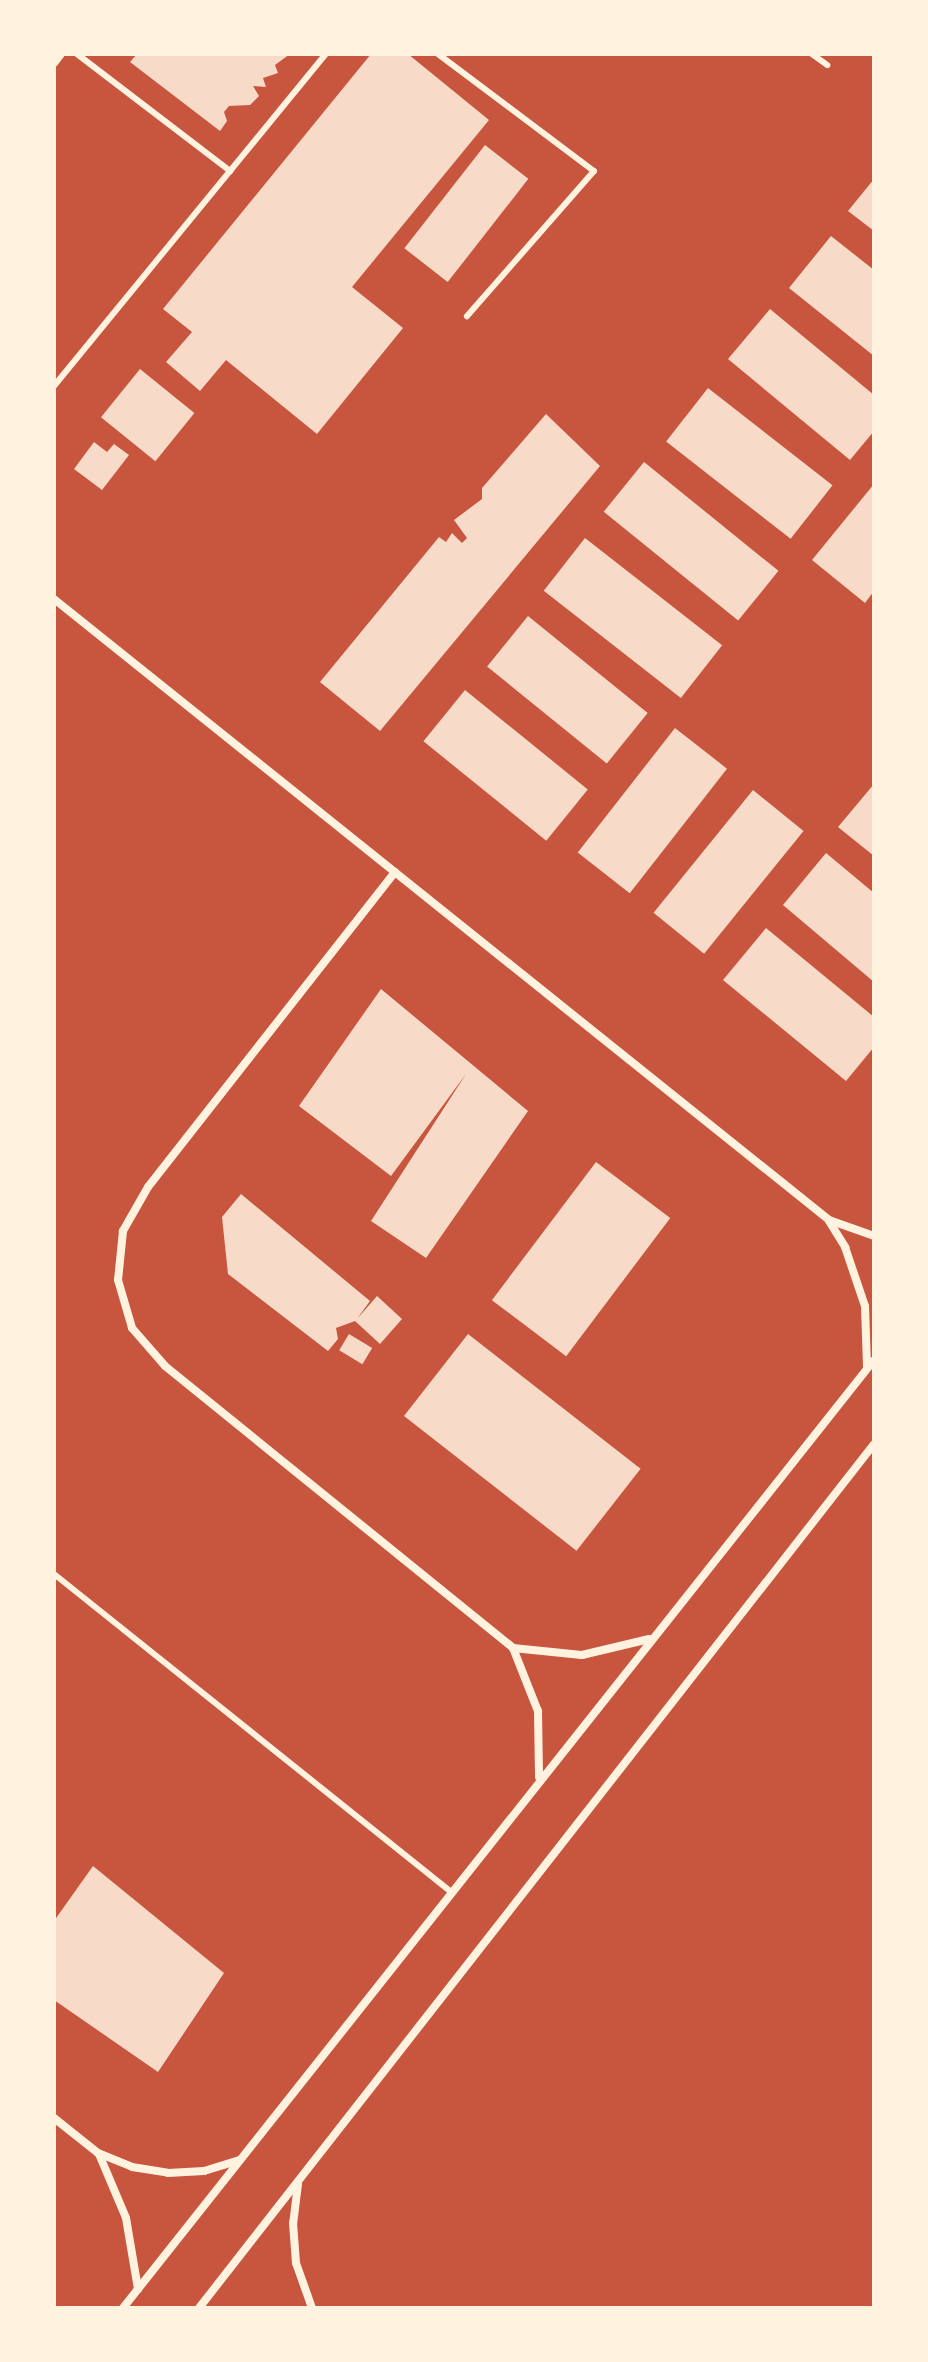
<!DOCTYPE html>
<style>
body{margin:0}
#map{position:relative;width:928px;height:2362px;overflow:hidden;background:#c8553d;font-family:Jost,sans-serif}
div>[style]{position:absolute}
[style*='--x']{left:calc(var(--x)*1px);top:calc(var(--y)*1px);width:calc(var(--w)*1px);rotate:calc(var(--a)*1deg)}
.building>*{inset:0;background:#f7dbc8;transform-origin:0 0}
.service>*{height:6px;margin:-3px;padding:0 3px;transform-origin:3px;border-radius:3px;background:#fff3e0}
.minor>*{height:8px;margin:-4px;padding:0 4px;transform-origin:4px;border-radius:4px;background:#fff3e0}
span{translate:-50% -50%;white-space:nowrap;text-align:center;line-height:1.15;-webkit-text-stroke:7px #fff3e0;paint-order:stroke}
.frame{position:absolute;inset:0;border:56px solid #fff3e0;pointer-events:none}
</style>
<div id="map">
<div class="building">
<i style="clip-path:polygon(137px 54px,290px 54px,275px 65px,278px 73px,263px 78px,266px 87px,253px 86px,259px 96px,250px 105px,229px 106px,224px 112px,227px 121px,220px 131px,130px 62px)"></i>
<i style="clip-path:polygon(371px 54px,408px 54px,489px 120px,352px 287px,403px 328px,317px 434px,226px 360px,200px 391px,166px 362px,192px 332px,163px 309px)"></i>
<i style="left:485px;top:145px;width:55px;height:131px;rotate:38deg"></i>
<i style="clip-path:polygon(874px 179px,874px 231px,848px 211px)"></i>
<i style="clip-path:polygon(831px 236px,874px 270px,874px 356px,789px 288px)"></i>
<i style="clip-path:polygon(770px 309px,874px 395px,874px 431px,850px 460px,728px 359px)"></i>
<i style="left:140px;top:369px;width:70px;height:62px;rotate:39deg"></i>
<i style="left:708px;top:388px;width:158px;height:68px;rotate:38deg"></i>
<i style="clip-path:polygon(546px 414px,600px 466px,380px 731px,320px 682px,439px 537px,446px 542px,452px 533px,462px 543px,467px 538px,454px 520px,482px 499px,482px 488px)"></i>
<i style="clip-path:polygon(94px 442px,107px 452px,114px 444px,129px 455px,102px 490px,74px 469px)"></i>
<i style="left:644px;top:462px;width:173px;height:64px;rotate:39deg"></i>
<i style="clip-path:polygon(874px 484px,874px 591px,865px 603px,812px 560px)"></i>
<i style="left:585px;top:538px;width:174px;height:67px;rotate:38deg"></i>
<i style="left:528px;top:616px;width:154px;height:65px;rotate:39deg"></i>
<i style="left:465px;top:690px;width:158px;height:66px;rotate:39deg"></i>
<i style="left:675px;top:728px;width:66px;height:158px;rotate:38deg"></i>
<i style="clip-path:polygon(874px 784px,874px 856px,838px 827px)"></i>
<i style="left:753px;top:790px;width:65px;height:158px;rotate:39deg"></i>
<i style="clip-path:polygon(826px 853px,874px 893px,874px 982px,783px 905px)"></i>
<i style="clip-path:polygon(766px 928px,874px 1017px,874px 1047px,846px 1081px,723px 980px)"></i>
<i style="clip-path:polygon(381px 989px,528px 1111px,426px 1258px,371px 1221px,466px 1074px,391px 1176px,299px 1106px)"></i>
<i style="left:596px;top:1162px;width:93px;height:173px;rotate:37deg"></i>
<i style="clip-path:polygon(241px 1194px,370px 1301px,357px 1319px,377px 1296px,402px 1319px,380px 1344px,355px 1321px,336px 1328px,338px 1339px,328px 1351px,228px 1274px,222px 1217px)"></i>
<i style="left:349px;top:1334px;width:27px;height:19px;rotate:31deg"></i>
<i style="left:468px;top:1334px;width:219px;height:104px;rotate:38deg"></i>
<i style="clip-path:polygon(93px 1866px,224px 1973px,158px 2072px,54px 2000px,54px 1921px)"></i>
</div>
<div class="service">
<i style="--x:77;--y:54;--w:193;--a:37.4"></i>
<i style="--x:438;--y:54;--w:195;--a:36.9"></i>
<i style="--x:594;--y:171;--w:193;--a:131.2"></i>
<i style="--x:812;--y:54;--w:19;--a:36"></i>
<i style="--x:54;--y:386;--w:429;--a:-50.7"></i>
<i style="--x:54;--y:1574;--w:507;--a:38.68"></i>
</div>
<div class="minor">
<i style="--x:54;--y:63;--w:11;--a:-52"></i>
<i style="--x:54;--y:599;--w:993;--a:38.7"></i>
<i style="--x:829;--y:1220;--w:48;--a:19.6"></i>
<i style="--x:395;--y:872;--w:400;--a:128.1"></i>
<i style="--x:148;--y:1187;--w:51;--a:119.6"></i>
<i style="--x:123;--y:1231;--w:49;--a:95.8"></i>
<i style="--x:118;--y:1280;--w:50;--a:73.7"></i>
<i style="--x:132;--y:1328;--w:50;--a:49"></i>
<i style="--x:165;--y:1366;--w:448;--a:39"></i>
<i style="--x:513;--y:1648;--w:68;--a:68.4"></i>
<i style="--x:538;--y:1711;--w:66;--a:89.1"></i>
<i style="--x:829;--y:1221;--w:31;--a:58"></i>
<i style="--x:845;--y:1247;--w:62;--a:71.3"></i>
<i style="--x:865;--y:1306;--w:61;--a:88.1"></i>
<i style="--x:513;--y:1648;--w:69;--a:5.8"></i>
<i style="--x:582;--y:1655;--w:69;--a:-13.4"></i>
<i style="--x:54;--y:2118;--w:56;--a:38.5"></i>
<i style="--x:98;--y:2153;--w:37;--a:22"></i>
<i style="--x:132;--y:2167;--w:36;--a:9"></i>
<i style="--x:168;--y:2173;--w:36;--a:-3"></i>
<i style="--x:204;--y:2171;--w:37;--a:-17"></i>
<i style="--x:99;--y:2154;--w:69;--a:67.1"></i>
<i style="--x:126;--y:2218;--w:72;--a:80.4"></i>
<i style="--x:298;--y:2184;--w:39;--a:97"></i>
<i style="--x:293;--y:2223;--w:40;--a:85.7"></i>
<i style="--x:296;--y:2263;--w:48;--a:70.4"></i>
<i style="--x:123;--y:2308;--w:1209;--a:-51.61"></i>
<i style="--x:199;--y:2308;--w:1096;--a:-52"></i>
</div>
<div class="frame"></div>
</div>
